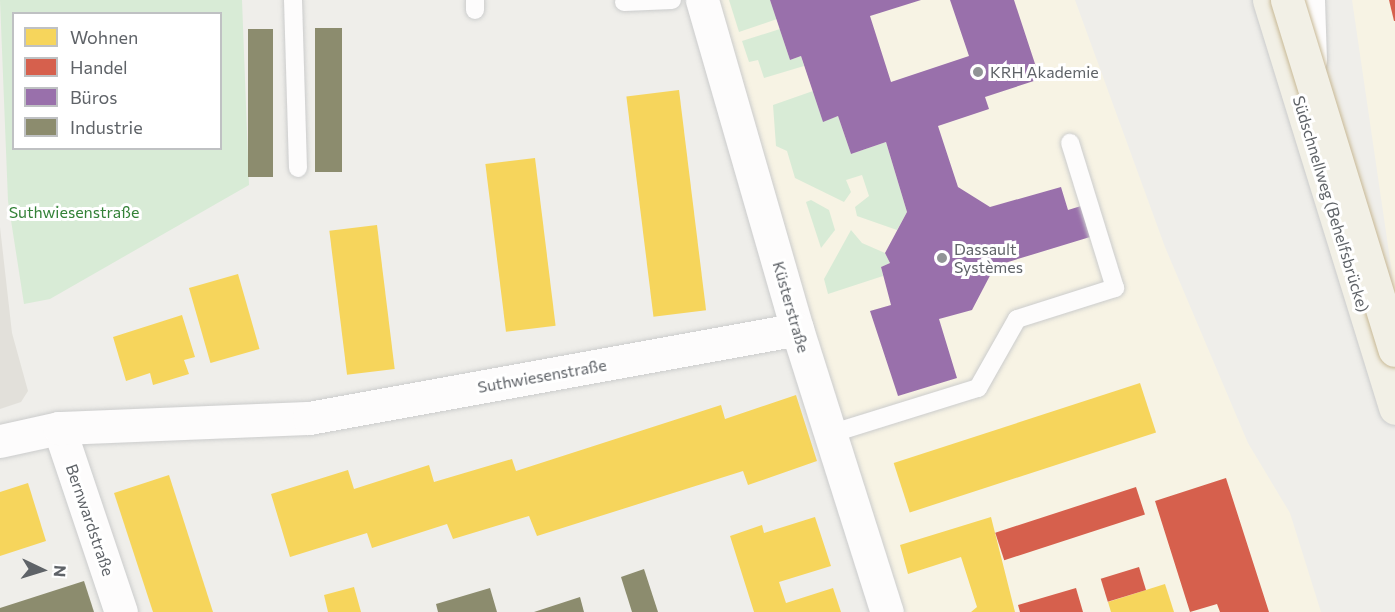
<!DOCTYPE html>
<meta charset="utf-8">
<style>
body{margin:0}
#map{position:relative;width:1395px;height:612px;overflow:hidden;background:#efeeea;font-family:Commissioner,sans-serif}
div>[style]{position:absolute}
[style*='--x']{left:calc(var(--x)*1px);top:calc(var(--y)*1px);width:calc(var(--w)*1px);rotate:calc(var(--a)*1deg)}
.commercial>*{inset:0;background:#f7f3e4}
.education>*{inset:0;background:#e2e0da}
.green>*{inset:0;background:#d8ebd6}
.homes>*{inset:0;background:#f6d55c;transform-origin:0 0}
.shops>*{inset:0;background:#d6604d;transform-origin:0 0}
.offices>*{inset:0;background:#9970ab}
.industry>*{inset:0;background:#8c8c6e;transform-origin:0 0}
.roads{filter:drop-shadow(0 0 2px #cbcccc) drop-shadow(0 0 2px #cbcccc)}
.service>*{height:18px;margin:-9px;padding:0 9px;transform-origin:9px;border-radius:9px;background:#fdfcfc}
.minor>*{height:33px;margin:-16.5px;padding:0 16.5px;transform-origin:16.5px;border-radius:16.5px;background:#fdfcfc}
.tertiary>*{height:33px;margin:-16.5px;padding:0 16.5px;transform-origin:16.5px;border-radius:16.5px;background:#fdfcfc}
.trunk>*{height:33px;margin:-16.5px;padding:0 16.5px;transform-origin:16.5px;border-radius:16.5px;background:#f2f0e6}
.bridges{filter:drop-shadow(0 0 2px #c8b996) drop-shadow(0 0 2px #c8b996)}
.trunk-bridge>*{height:33px;margin:-16.5px;padding:0 16.5px;transform-origin:16.5px;border-radius:16.5px;background:#f2f0e6}
.dots>*{width:16px;height:16px;translate:-50% -50%;box-sizing:border-box;border:3px solid #fff;border-radius:50%}
span{translate:-50% -50%;white-space:nowrap;text-align:center;line-height:1.15;-webkit-text-stroke:6px #fff;paint-order:stroke}
.poi-label{font-size:16px;color:#5f6368}
.left{translate:0 -50%;text-align:left}
.street-label{font-size:16px;color:#5f6368}
.park-label{font-size:16px;color:#348238}
.legend{position:absolute;left:12px;top:12px;width:210px;height:138px;box-sizing:border-box;background:#fff;border:2px solid #bfc1c3;margin:0;padding:8px 10px;list-style:none;font-size:18px;color:#5f6368}
.legend li{display:flex;align-items:center;gap:12px;height:30px}
.legend b{width:30px;border:2px solid #bfc1c3}
.north{position:absolute;left:12px;top:540px;width:60px;height:60px;-webkit-text-stroke:4px #fff;paint-order:stroke;rotate:94deg;font-size:16px;font-weight:700;line-height:24px;text-align:center;color:#5f6368}
.north::after{content:'';display:block;margin:auto;width:21px;height:27px;background:#5f6368;clip-path:polygon(50% 0,100% 100%,50% 72%,0 100%)}
</style>
<div id="map">
<div class="commercial">
<i style="clip-path:polygon(702px 0,1075px 0,1165px 247px,1248px 443px,1290px 513px,1321px 612px,887px 612px)"></i>
<i style="clip-path:polygon(1352px 0,1395px 0,1395px 379px,1393px 280px)"></i>
</div>
<div class="education">
<i style="clip-path:polygon(0 227px,12px 333px,28px 391px,21px 402px,0 409px)"></i>
</div>
<div class="green">
<i style="clip-path:polygon(evenodd,0 0,242px 0,249px 185px,50px 299px,24px 304px,8px 201px,0 0,14px 14px,220px 14px,220px 148px,14px 148px,14px 14px)"></i>
<i style="clip-path:polygon(729px 0,770px 0,777px 19px,739px 32px)"></i>
<i style="clip-path:polygon(780px 29px,790px 60px,801px 56px,804px 66px,764px 78px,758px 60px,749px 62px,742px 41px)"></i>
<i style="clip-path:polygon(813px 91px,823px 121px,838px 116px,851px 154px,886px 142px,907px 212px,897px 230px,857px 216px,855px 207px,869px 196px,862px 175px,846px 180px,851px 192px,844px 202px,795px 178px,787px 151px,776px 146px,773px 105px)"></i>
<i style="clip-path:polygon(811px 200px,829px 210px,835px 230px,821px 248px,806px 202px)"></i>
<i style="clip-path:polygon(851px 230px,862px 243px,885px 253px,890px 263px,881px 267px,883px 276px,828px 294px,824px 279px)"></i>
</div>
<div class="homes">
<i style="left:679px;top:90px;width:222px;height:53px;rotate:83deg"></i>
<i style="left:535px;top:158px;width:169px;height:50px;rotate:83deg"></i>
<i style="left:377px;top:225px;width:145px;height:48px;rotate:83deg"></i>
<i style="left:238px;top:274px;width:78px;height:51px;rotate:74deg"></i>
<i style="clip-path:polygon(182px 315px,195px 357px,184px 360px,189px 374px,153px 385px,150px 373px,126px 381px,113px 337px)"></i>
<i style="left:1140px;top:383px;width:52px;height:259px;rotate:72deg"></i>
<i style="clip-path:polygon(796px 395px,817px 461px,748px 485px,743px 471px,537px 536px,529px 516px,453px 539px,447px 524px,372px 548px,367px 533px,290px 557px,271px 494px,348px 470px,354px 489px,429px 465px,434px 482px,512px 459px,516px 471px,721px 405px,725px 419px)"></i>
<i style="clip-path:polygon(169px 475px,213px 612px,153px 612px,114px 493px)"></i>
<i style="clip-path:polygon(28px 483px,46px 541px,0 556px,0 492px)"></i>
<i style="clip-path:polygon(815px 517px,831px 566px,779px 582px,786px 603px,833px 588px,841px 612px,754px 612px,730px 536px,762px 525px,764px 533px)"></i>
<i style="clip-path:polygon(991px 517px,1015px 612px,971px 612px,977px 607px,961px 557px,908px 574px,900px 545px)"></i>
<i style="clip-path:polygon(1165px 584px,1174px 612px,1111px 612px,1108px 602px)"></i>
<i style="clip-path:polygon(354px 587px,361px 612px,328px 612px,324px 595px)"></i>
</div>
<div class="shops">
<i style="clip-path:polygon(1389px 0,1395px 0,1395px 21px,1394px 21px)"></i>
<i style="clip-path:polygon(1226px 478px,1269px 612px,1220px 612px,1217px 604px,1190px 612px,1155px 501px)"></i>
<i style="left:1136px;top:487px;width:29px;height:148px;rotate:72deg"></i>
<i style="left:1139px;top:567px;width:24px;height:40px;rotate:73deg"></i>
<i style="clip-path:polygon(1076px 588px,1083px 612px,1020px 612px,1018px 605px)"></i>
</div>
<div class="offices">
<i style="clip-path:polygon(770px 0,921px 0,870px 16px,891px 82px,969px 56px,950px 0,1014px 0,1040px 79px,985px 97px,989px 109px,938px 126px,958px 187px,990px 207px,1061px 187px,1068px 210px,1081px 206px,1090px 237px,995px 266px,972px 310px,939px 319px,957px 378px,898px 396px,870px 311px,891px 305px,881px 267px,890px 263px,885px 253px,907px 212px,886px 142px,851px 154px,838px 116px,823px 122px,801px 56px,790px 60px)"></i>
</div>
<div class="industry">
<i style="left:315px;top:28px;width:27px;height:144px"></i>
<i style="left:248px;top:29px;width:25px;height:148px"></i>
<i style="clip-path:polygon(644px 569px,658px 612px,632px 612px,621px 577px)"></i>
<i style="clip-path:polygon(84px 581px,94px 612px,0 612px,0 608px)"></i>
<i style="clip-path:polygon(490px 588px,497px 612px,438px 612px,436px 604px)"></i>
<i style="clip-path:polygon(580px 597px,584px 612px,534px 612px)"></i>
</div>
<div class="roads">
<div class="service">
<i style="--x:293;--y:0;--w:168;--a:88.3"></i>
<i style="--x:624;--y:2;--w:48;--a:-2.4"></i>
<i style="--x:475;--y:10;--w:10;--a:-90"></i>
<i style="--x:830;--y:434;--w:155;--a:-17.3"></i>
<i style="--x:978;--y:388;--w:79;--a:-60.5"></i>
<i style="--x:1017;--y:319;--w:103;--a:-17.6"></i>
<i style="--x:1115;--y:288;--w:152;--a:-107.2"></i>
</div>
<div class="minor">
<i style="--x:702;--y:0;--w:342;--a:73.9"></i>
<i style="--x:797;--y:329;--w:297;--a:72.4"></i>
<i style="--x:59;--y:428;--w:194;--a:71.4"></i>
<i style="--x:0;--y:441;--w:60;--a:-12.4"></i>
<i style="--x:59;--y:428;--w:250;--a:-2.3"></i>
<i style="--x:309;--y:418;--w:496;--a:-10.3"></i>
</div>
<div class="tertiary">
<i style="--x:1308;--y:0;--w:60;--a:88.1"></i>
</div>
<div class="trunk">
<i style="--x:1269;--y:0;--w:427;--a:72.8"></i>
</div>
</div>
<div class="bridges">
<div class="trunk-bridge">
<i style="--x:1287;--y:0;--w:366;--a:72.9"></i>
</div>
</div>
<div class="dots">
<i style="left:978px;top:72px;background:#919496"></i>
<i style="left:942px;top:258px;background:#919496"></i>
</div>
<div class="poi-label">
<span class="left" style="left:990px;top:72px">KRH Akademie</span>
<span class="left" style="left:954px;top:258px">Dassault<br>Systèmes</span>
</div>
<div class="street-label">
<span style="left:1331px;top:204px;rotate:73deg">Südschnellweg (Behelfsbrücke)</span>
<span style="left:791px;top:307px;rotate:74deg">Küsterstraße</span>
<span style="left:542px;top:376px;rotate:-10deg">Suthwiesenstraße</span>
<span style="left:90px;top:520px;rotate:71deg">Bernwardstraße</span>
</div>
<div class="park-label">
<span style="left:74px;top:212px">Suthwiesenstraße</span>
</div>
<ul class="legend">
<li><b style="height:16px;background:#f6d55c"></b>Wohnen</li>
<li><b style="height:16px;background:#d6604d"></b>Handel</li>
<li><b style="height:16px;background:#9970ab"></b>Büros</li>
<li><b style="height:16px;background:#8c8c6e"></b>Industrie</li>
</ul>
<div class="north">N</div>
</div>
